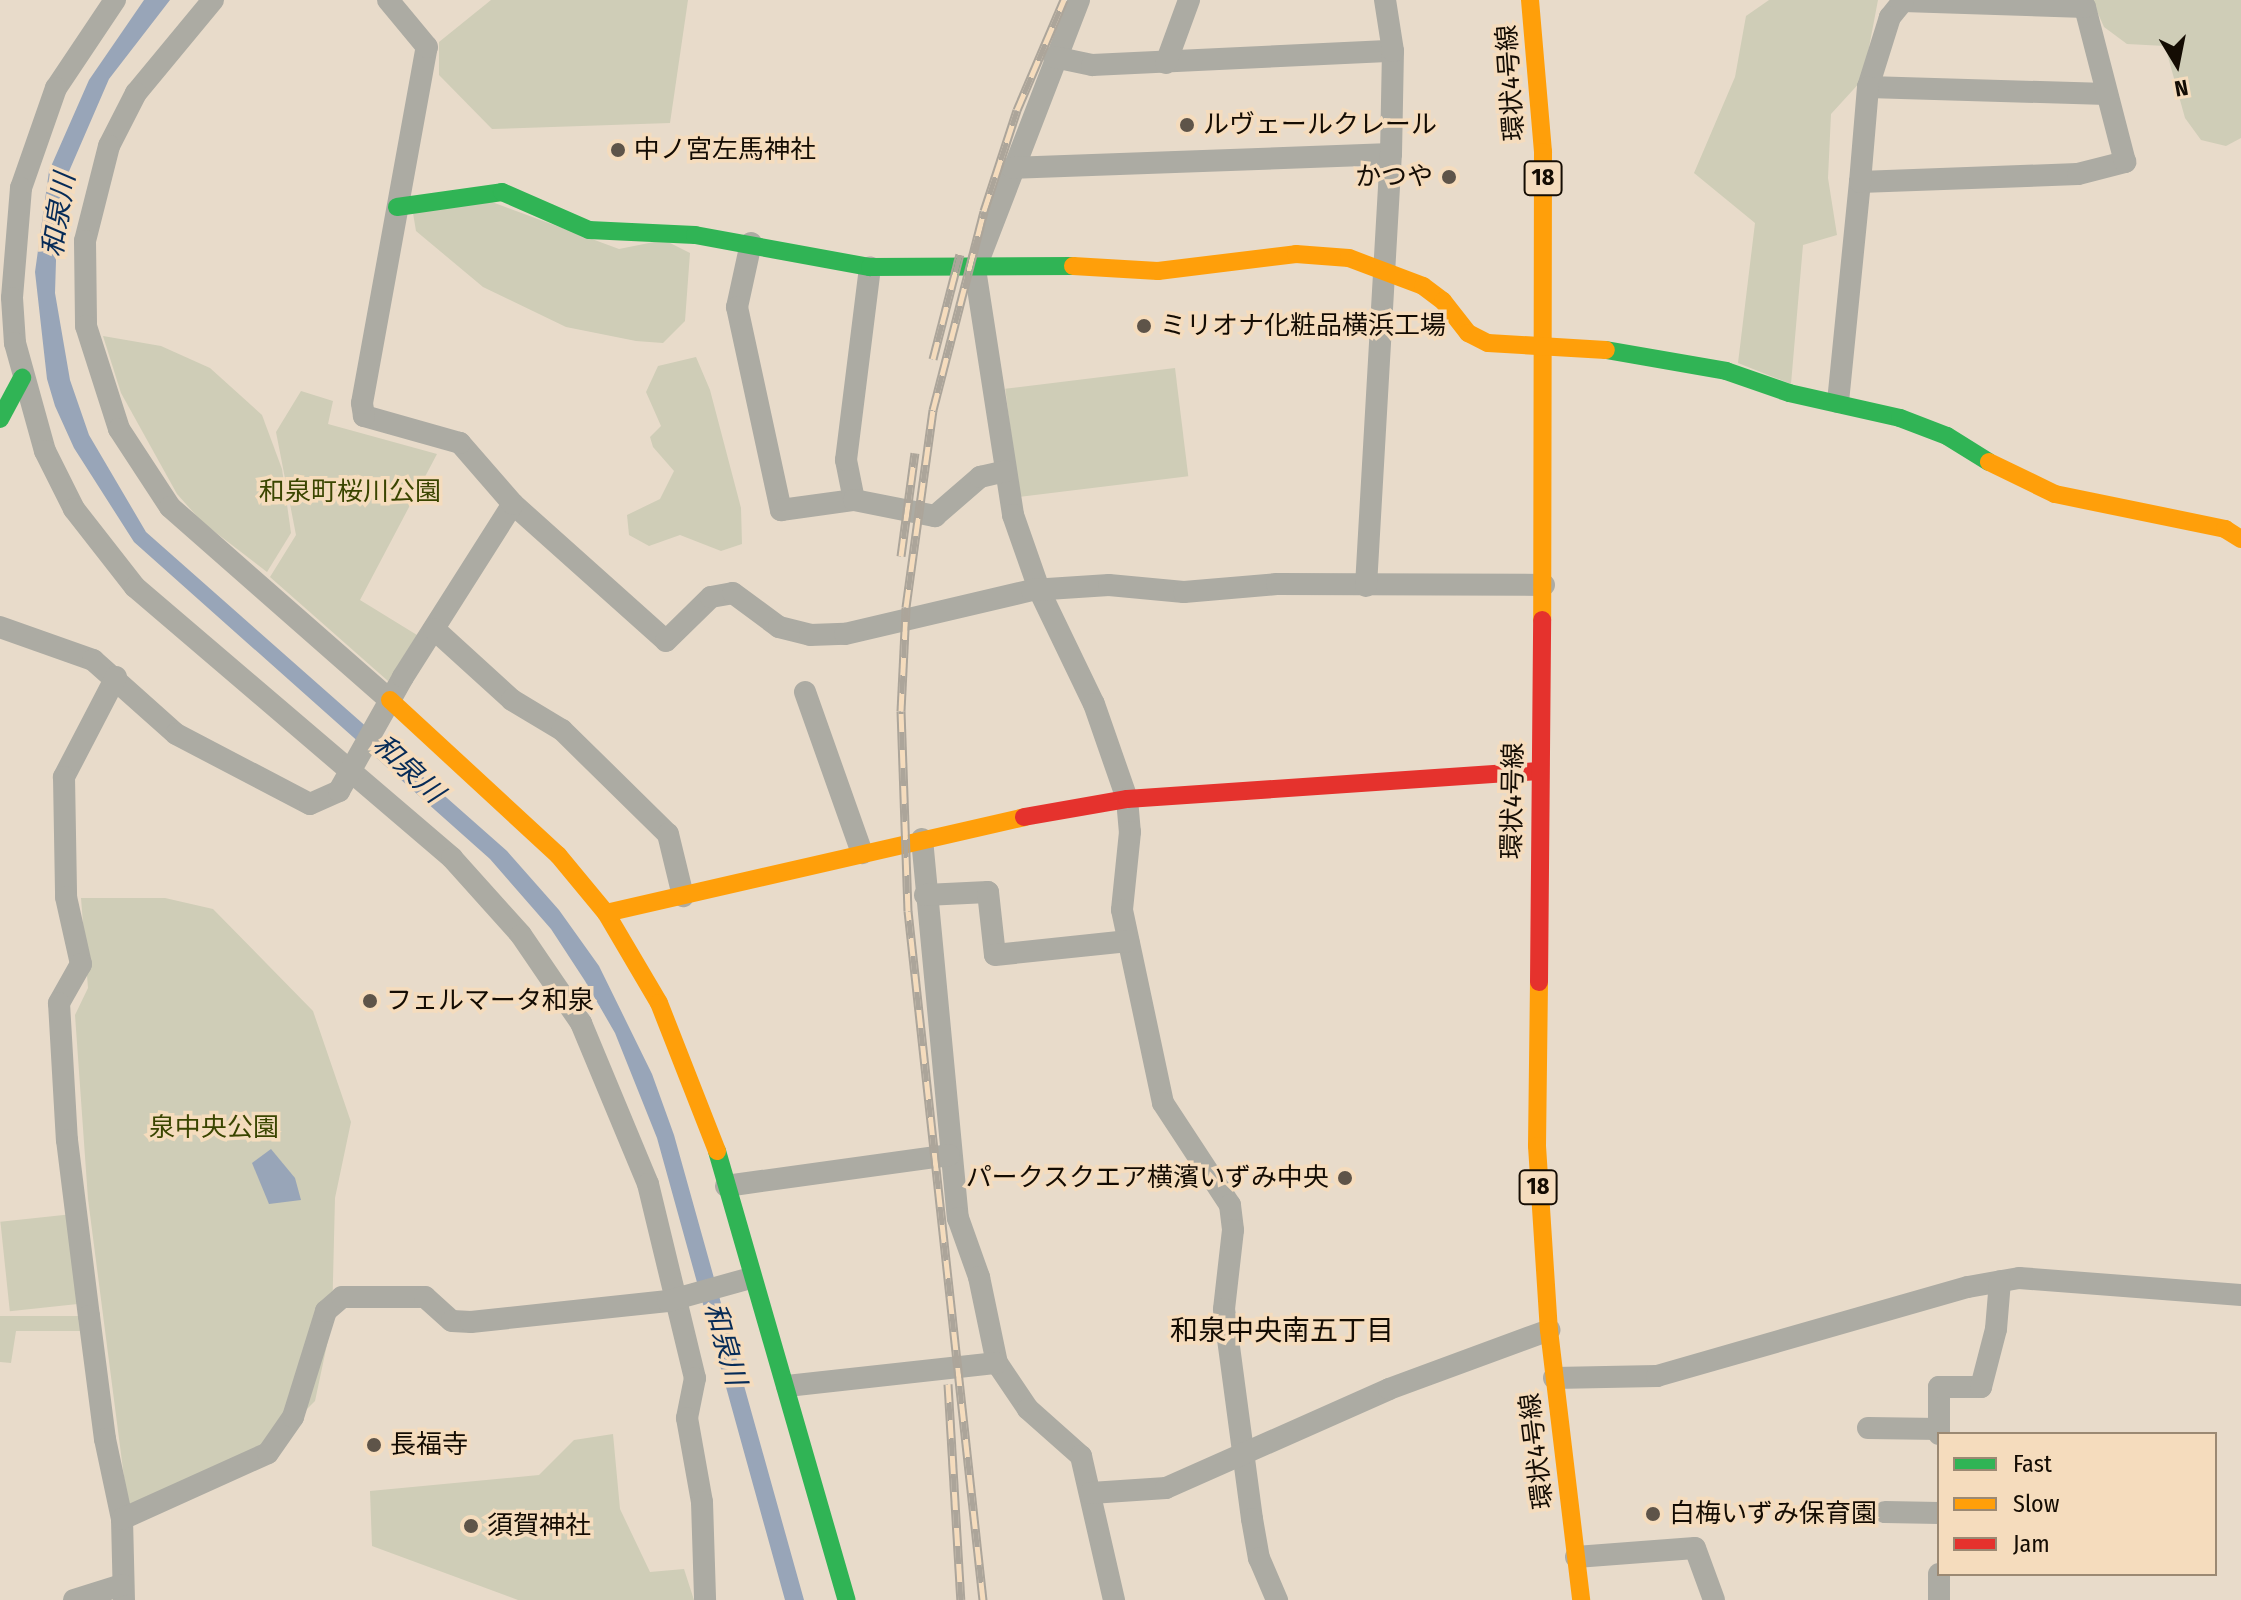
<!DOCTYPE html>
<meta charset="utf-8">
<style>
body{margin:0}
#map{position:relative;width:2241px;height:1600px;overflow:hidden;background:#e8dbca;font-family:"Fira Sans Condensed","Noto Sans JP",sans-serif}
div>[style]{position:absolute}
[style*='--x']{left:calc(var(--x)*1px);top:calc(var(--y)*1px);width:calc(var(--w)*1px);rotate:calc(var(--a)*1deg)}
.green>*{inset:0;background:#cfcdb7;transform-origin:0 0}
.water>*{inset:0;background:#98a5b8}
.street>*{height:22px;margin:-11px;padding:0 11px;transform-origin:11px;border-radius:11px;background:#acaba3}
.fast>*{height:18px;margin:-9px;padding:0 9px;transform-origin:9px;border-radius:9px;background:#30b455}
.slow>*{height:18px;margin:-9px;padding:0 9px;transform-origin:9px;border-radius:9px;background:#ff9f0a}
.jam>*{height:18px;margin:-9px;padding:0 9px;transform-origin:9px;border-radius:9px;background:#e5322d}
.rail>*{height:9px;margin-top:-4.5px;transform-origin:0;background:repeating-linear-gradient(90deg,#f5dcbd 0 18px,#aca59a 0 36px);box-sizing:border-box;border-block:2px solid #aca59a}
.dots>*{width:22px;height:22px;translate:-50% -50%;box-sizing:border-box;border:4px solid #f5dcbd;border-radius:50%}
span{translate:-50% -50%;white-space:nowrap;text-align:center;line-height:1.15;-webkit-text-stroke:7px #f5dcbd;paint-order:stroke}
.shield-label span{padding:2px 6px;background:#f5dcbd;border:2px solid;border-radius:6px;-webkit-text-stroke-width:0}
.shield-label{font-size:24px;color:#140c03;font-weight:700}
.street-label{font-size:26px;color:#140c03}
.poi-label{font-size:26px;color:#140c03}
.left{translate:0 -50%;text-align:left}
.right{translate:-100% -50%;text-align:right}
.park-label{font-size:26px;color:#3a4500}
.water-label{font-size:28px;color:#062b57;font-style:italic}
.neighbourhood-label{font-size:28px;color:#140c03}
.legend{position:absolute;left:1937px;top:1432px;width:280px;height:144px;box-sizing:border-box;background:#f5dcbd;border:2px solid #9b8973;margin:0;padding:10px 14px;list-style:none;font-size:24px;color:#140c03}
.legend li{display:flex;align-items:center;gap:16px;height:40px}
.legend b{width:40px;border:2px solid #9b8973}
.north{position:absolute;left:2137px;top:24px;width:80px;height:80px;-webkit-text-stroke:6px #f5dcbd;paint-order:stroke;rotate:170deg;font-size:22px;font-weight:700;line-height:32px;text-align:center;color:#140c03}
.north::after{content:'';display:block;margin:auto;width:28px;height:36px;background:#140c03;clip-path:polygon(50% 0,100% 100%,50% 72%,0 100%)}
</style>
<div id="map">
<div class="green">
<i style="clip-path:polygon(491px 0,688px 0,670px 123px,492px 129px,439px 75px,439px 42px)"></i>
<i style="clip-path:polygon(1769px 0,1878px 0,1863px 79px,1831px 114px,1828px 178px,1837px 235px,1803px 245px,1791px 384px,1738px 363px,1755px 223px,1694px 173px,1735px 77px,1746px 16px)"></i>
<i style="clip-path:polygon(2092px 0,2241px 0,2241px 138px,2226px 146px,2201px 140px,2185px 118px,2165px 46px,2127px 44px,2104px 27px)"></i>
<i style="clip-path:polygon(484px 199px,619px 249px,664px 240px,690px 253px,685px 321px,663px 343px,636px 341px,566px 327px,483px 287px,416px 231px,413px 213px)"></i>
<i style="clip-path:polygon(103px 336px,161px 346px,210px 368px,262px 415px,282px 469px,291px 533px,267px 572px,202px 522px,177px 494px,121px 393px)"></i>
<i style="clip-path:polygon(696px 357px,710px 390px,741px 508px,742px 544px,721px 551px,680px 535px,649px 546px,629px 535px,627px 515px,660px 499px,674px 471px,653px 447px,650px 437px,661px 426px,646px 392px,658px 366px)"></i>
<i style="left:1175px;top:368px;width:109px;height:171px;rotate:83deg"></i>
<i style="clip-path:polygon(301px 391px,333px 401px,328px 424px,437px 454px,360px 600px,417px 635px,388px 681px,270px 577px,296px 535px,276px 432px)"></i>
<i style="clip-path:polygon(81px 898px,165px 898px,213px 909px,313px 1011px,351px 1122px,335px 1198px,332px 1321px,315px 1401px,270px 1446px,128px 1508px,88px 1199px,75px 1015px,88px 988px)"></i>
<i style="left:73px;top:1214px;width:90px;height:73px;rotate:84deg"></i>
<i style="clip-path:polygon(0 1316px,80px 1316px,82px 1331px,16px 1331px,11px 1363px,0 1362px)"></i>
<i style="clip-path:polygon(613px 1434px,620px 1509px,650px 1572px,684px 1569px,694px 1600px,518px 1600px,372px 1546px,370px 1491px,539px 1475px,574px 1440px)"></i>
</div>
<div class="water">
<i style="clip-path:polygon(144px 0,170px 0,109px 79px,67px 176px,57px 229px,55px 293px,70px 380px,89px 435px,146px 532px,507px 851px,559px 910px,599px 966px,652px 1074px,674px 1135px,804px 1600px,785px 1600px,657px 1138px,615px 1033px,585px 981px,551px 929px,490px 859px,134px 542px,74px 448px,55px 406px,47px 379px,35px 272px,49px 171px,89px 80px)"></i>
<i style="clip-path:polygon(271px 1149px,295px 1178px,301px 1200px,269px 1204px,252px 1163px)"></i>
</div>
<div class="street">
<i style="--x:115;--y:0;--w:106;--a:123.8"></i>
<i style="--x:56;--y:88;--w:106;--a:109.3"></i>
<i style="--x:21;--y:188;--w:110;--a:94.7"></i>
<i style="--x:12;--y:298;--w:45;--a:86.2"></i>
<i style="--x:15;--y:343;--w:112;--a:74.5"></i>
<i style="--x:45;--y:451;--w:65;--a:63.4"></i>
<i style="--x:74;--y:509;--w:99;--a:52"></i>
<i style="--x:135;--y:587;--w:417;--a:40.5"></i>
<i style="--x:452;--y:858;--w:103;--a:48.1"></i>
<i style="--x:521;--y:935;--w:107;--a:55.7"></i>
<i style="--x:581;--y:1023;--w:174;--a:67.4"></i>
<i style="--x:648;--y:1184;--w:200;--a:76.4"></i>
<i style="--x:695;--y:1378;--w:41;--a:101.3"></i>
<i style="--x:687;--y:1418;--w:85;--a:79.9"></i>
<i style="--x:702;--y:1502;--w:98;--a:88.2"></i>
<i style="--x:213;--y:0;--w:121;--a:129.6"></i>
<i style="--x:136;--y:93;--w:59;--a:117"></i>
<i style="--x:109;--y:146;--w:98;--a:104.2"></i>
<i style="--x:85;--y:241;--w:85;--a:89.3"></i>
<i style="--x:86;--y:326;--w:108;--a:72.2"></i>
<i style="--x:119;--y:429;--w:93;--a:56.8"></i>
<i style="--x:170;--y:507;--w:293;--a:41.3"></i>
<i style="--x:1079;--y:0;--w:288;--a:111.1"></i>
<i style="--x:975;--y:269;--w:249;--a:81.2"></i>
<i style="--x:1013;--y:515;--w:82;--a:70.7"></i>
<i style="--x:1040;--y:592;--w:124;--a:64.3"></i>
<i style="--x:1094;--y:704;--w:101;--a:70.8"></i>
<i style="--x:1127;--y:799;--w:33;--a:85"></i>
<i style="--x:1130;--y:832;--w:78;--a:95.9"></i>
<i style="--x:1122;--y:910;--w:197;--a:78"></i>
<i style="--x:1163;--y:1103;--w:122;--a:56.7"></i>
<i style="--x:1230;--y:1205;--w:25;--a:83"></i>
<i style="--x:1233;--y:1230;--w:80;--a:96.5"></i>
<i style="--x:1224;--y:1309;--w:212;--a:82.4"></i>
<i style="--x:1252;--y:1519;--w:40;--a:80"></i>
<i style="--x:1259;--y:1558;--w:46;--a:66.8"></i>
<i style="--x:1054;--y:57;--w:39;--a:12"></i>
<i style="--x:1092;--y:65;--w:301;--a:-2.7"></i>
<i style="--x:1166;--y:63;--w:67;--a:-69.9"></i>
<i style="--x:1868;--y:87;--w:239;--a:1.7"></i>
<i style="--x:1012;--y:168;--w:379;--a:-2.1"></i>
<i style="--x:751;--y:243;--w:66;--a:102.3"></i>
<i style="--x:737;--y:307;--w:208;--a:77.8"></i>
<i style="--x:781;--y:510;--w:74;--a:-7.8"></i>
<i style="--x:854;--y:500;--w:41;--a:-101.3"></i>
<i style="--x:846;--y:460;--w:194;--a:-82.9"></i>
<i style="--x:1838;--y:402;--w:221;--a:-84.3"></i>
<i style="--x:1860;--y:182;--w:218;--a:-2.1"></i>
<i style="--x:2078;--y:174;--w:49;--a:-14.3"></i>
<i style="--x:2125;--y:162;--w:160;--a:-104.5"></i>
<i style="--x:2085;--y:7;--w:182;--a:-178.1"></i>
<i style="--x:1903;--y:1;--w:21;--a:129"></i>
<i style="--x:1890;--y:17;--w:73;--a:107.4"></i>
<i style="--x:1868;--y:87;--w:95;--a:94.8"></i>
<i style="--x:854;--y:500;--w:83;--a:11.2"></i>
<i style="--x:935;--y:516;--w:60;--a:-40.9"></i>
<i style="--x:980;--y:477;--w:26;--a:-13"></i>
<i style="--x:513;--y:504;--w:205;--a:41.8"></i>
<i style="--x:666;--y:641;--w:63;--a:-44.4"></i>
<i style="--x:711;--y:597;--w:22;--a:-10"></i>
<i style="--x:733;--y:593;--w:57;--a:36.5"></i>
<i style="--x:779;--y:627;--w:32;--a:14"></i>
<i style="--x:810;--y:635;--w:35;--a:-2"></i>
<i style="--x:845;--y:634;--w:192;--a:-13.2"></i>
<i style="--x:1032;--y:590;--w:77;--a:-3.7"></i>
<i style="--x:1109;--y:585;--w:75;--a:5.3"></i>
<i style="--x:1184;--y:592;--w:93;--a:-4.9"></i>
<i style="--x:1277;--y:584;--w:267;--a:0.2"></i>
<i style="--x:1366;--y:586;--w:433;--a:-86.7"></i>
<i style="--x:1391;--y:154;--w:103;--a:-88.9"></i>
<i style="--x:1393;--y:51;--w:52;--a:-98.9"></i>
<i style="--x:0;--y:627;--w:99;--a:19.5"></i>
<i style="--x:93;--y:660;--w:111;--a:41.7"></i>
<i style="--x:176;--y:734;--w:151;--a:27.6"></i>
<i style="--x:310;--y:804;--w:32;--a:-24"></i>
<i style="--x:339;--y:791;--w:131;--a:-60.7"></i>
<i style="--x:403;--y:677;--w:205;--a:-57.6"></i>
<i style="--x:513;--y:504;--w:81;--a:-131"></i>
<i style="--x:460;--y:443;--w:100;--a:-164.3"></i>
<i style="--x:364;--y:416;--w:13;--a:-99"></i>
<i style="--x:362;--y:403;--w:362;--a:-79.7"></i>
<i style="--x:427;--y:47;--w:61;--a:-129.7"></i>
<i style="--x:434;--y:629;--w:105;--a:42.3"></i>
<i style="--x:512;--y:700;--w:58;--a:31"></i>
<i style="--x:562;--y:730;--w:148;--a:44.5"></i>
<i style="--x:668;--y:834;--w:64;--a:76.4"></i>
<i style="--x:116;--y:677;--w:113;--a:117.5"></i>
<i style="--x:64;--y:777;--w:120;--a:89"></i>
<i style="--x:66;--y:897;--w:69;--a:77.4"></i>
<i style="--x:81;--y:964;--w:45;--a:119.4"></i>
<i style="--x:59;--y:1003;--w:137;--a:86.7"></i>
<i style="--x:67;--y:1140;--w:177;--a:82.9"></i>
<i style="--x:89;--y:1316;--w:124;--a:82.6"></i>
<i style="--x:105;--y:1439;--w:82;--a:78"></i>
<i style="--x:122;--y:1519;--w:81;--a:88.6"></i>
<i style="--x:805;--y:692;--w:171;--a:70.5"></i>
<i style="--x:922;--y:839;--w:381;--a:84.6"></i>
<i style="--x:958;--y:1218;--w:63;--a:70.4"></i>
<i style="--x:979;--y:1277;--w:88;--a:78.2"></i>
<i style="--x:997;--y:1363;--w:55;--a:56"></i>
<i style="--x:1028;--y:1409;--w:71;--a:41.6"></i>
<i style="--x:1081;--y:1456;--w:148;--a:77.1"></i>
<i style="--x:925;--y:895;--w:63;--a:-2.7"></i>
<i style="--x:988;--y:892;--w:63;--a:83.7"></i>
<i style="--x:995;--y:955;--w:134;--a:-6"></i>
<i style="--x:726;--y:1186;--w:225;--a:-7.9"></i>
<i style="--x:1554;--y:1378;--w:103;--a:-1.1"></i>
<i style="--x:1657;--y:1376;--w:323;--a:-16"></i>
<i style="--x:1968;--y:1287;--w:52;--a:-10"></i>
<i style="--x:2019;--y:1278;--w:223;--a:4.4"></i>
<i style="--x:787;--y:1386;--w:211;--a:-6.3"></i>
<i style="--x:1868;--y:1428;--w:71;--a:0.8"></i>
<i style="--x:1939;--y:1434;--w:47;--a:-90"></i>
<i style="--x:1939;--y:1387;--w:42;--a:0"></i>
<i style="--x:1981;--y:1387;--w:60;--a:-75.5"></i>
<i style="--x:1996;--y:1329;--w:48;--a:-85.2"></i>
<i style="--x:1091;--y:1493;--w:75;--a:-3.8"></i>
<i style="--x:1166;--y:1488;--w:244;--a:-23.9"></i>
<i style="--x:1389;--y:1389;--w:171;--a:-20.2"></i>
<i style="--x:1885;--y:1512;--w:54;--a:1.1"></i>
<i style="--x:122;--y:1519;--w:160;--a:-24.3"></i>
<i style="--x:268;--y:1453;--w:44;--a:-55.2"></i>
<i style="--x:293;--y:1417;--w:111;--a:-72.7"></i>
<i style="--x:326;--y:1311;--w:21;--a:-41"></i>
<i style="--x:342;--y:1297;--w:83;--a:0"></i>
<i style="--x:425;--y:1297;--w:36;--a:42"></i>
<i style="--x:452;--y:1321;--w:19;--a:3"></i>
<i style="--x:471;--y:1322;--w:198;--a:-6.1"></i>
<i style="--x:668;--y:1301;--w:86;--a:-15.5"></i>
<i style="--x:1576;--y:1557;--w:119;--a:-4.3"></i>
<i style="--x:1695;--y:1548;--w:55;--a:69.9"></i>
<i style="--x:1939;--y:1599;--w:25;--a:-90"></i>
<i style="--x:74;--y:1600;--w:50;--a:-17.4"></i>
</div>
<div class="fast">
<i style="--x:397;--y:207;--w:106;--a:-8.1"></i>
<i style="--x:502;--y:192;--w:95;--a:23.6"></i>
<i style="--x:589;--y:230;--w:106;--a:2.7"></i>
<i style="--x:695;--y:235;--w:178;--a:10.4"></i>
<i style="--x:870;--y:267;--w:203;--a:-0.3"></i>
<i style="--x:1606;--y:350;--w:122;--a:9.9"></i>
<i style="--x:1726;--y:371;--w:67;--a:19.2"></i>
<i style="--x:1789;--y:393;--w:114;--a:12.7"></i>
<i style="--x:1900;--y:418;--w:50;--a:21"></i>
<i style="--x:1947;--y:436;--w:49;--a:31.8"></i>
<i style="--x:0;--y:419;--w:47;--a:-61.8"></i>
<i style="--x:717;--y:1151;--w:467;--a:73.9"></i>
</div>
<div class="slow">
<i style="--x:1530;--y:0;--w:153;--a:85.1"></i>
<i style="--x:1543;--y:152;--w:468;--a:90.1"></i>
<i style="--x:1073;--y:266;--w:85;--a:3.4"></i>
<i style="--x:1158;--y:271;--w:139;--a:-7"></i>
<i style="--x:1296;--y:254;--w:53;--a:4.3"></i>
<i style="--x:1349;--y:258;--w:79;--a:20.7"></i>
<i style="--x:1423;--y:286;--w:25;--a:37"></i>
<i style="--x:1443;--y:301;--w:41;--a:52"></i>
<i style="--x:1468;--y:333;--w:22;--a:27"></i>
<i style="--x:1488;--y:343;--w:118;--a:3.4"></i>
<i style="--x:1989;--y:462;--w:73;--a:25.9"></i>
<i style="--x:2055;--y:494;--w:174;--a:11.6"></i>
<i style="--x:2225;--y:529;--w:19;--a:32"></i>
<i style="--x:390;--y:700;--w:229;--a:42.7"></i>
<i style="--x:558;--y:855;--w:75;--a:50.4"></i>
<i style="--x:606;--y:913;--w:104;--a:59.5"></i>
<i style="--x:659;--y:1003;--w:159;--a:68.6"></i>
<i style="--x:606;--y:913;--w:429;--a:-12.9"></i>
<i style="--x:1539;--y:982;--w:164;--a:90.7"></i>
<i style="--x:1537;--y:1146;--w:184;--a:86.3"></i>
<i style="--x:1549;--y:1330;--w:272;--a:83.2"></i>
</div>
<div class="jam">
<i style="--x:1024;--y:817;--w:105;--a:-9.9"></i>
<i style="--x:1127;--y:799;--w:413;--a:-3.9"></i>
<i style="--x:1539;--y:982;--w:362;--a:-89.5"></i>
</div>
<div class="rail">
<i style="--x:933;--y:359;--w:108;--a:-75.6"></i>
<i style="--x:901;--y:556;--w:104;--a:-82.3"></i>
<i style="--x:948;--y:1384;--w:216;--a:86.6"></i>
<i style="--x:983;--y:1600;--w:693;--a:-96.21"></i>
<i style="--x:908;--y:911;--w:200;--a:-92"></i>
<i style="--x:901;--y:711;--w:104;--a:-87.2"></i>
<i style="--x:906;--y:607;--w:199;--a:-82.2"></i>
<i style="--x:933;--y:410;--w:205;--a:-75.6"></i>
<i style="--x:984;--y:211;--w:106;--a:-71.9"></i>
<i style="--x:1017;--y:110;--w:120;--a:-66.9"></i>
</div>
<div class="dots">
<i style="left:1187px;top:125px;background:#5e5449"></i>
<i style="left:618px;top:150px;background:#5e5449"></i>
<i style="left:1449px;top:177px;background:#5e5449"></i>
<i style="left:1144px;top:326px;background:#5e5449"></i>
<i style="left:370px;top:1001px;background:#5e5449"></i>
<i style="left:1345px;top:1178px;background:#5e5449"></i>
<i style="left:374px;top:1445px;background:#5e5449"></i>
<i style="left:1653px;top:1514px;background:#5e5449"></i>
<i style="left:471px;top:1526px;background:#5e5449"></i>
</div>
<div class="shield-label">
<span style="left:1543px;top:178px">18</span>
<span style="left:1538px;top:1187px">18</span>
</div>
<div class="street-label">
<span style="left:1511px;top:83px;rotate:-94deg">環状4号線</span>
<span style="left:1513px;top:801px;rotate:-89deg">環状4号線</span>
<span style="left:1537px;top:1451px;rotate:-97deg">環状4号線</span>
</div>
<div class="poi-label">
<span class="left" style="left:1203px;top:125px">ルヴェールクレール</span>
<span class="left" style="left:634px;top:150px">中ノ宮左馬神社</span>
<span class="right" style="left:1433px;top:177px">かつや</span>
<span class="left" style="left:1160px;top:326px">ミリオナ化粧品横浜工場</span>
<span class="left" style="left:386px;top:1001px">フェルマータ和泉</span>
<span class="right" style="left:1329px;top:1178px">パークスクエア横濱いずみ中央</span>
<span class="left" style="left:390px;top:1445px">長福寺</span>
<span class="left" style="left:1669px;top:1514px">白梅いずみ保育園</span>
<span class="left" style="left:487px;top:1526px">須賀神社</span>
</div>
<div class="park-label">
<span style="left:350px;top:492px">和泉町桜川公園</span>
<span style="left:214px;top:1128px">泉中央公園</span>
</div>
<div class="water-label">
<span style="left:59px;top:215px;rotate:-81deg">和泉川</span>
<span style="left:408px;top:769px;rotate:43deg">和泉川</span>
<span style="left:725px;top:1344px;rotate:74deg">和泉川</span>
</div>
<div class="neighbourhood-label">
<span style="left:1282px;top:1331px">和泉中央南五丁目</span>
</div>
<ul class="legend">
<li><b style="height:10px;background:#30b455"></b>Fast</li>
<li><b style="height:10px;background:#ff9f0a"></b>Slow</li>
<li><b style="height:10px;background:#e5322d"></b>Jam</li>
</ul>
<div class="north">N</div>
</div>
